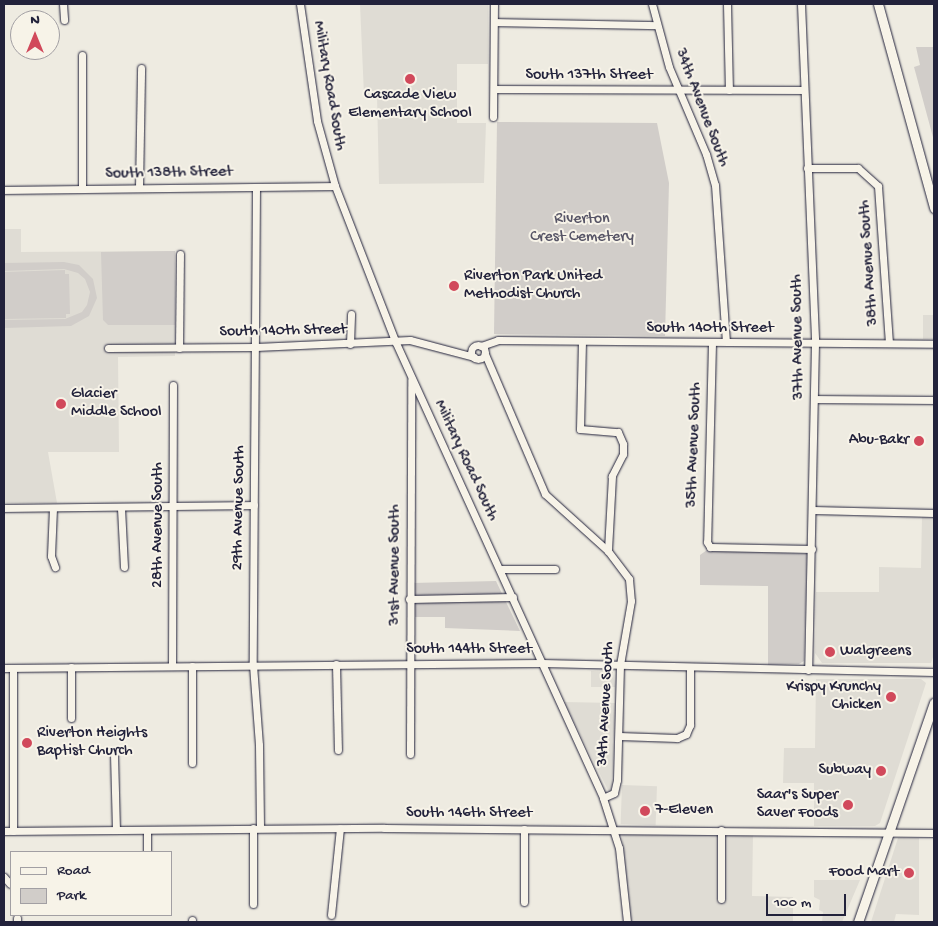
<!DOCTYPE html>
<style>
body{margin:0}
#map{position:relative;width:938px;height:926px;overflow:hidden;background:#eeebe1;font-family:"Gochi Hand",sans-serif}
div>[style]{position:absolute}
[style*='--x']{left:calc(var(--x)*1px);top:calc(var(--y)*1px);width:calc(var(--w)*1px);rotate:calc(var(--a)*1deg)}
.built>*{inset:0;background:#dfdcd4;transform-origin:0 0}
.green>*{inset:0;background:#d1cdc9}
.roads{filter:drop-shadow(0 0 1px #22223b) drop-shadow(0 0 1px #22223b)}
.minor>*{height:7px;margin:-3.5px;padding:0 3.5px;transform-origin:3.5px;border-radius:3.5px;background:#f7f3e8}
.minor>.ring{margin:-3.5px;padding:0;box-sizing:content-box;background:none;border:7px solid #f7f3e8;border-radius:50%}
.major>*{height:9px;margin:-4.5px;padding:0 4.5px;transform-origin:4.5px;border-radius:4.5px;background:#f7f3e8}
.dots>*{width:14px;height:14px;translate:-50% -50%;box-sizing:border-box;border:2px solid #f7f3e8;border-radius:50%}
span{translate:-50% -50%;white-space:nowrap;text-align:center;line-height:1.15;-webkit-text-stroke:4px #f7f3e8;paint-order:stroke}
.street-label{font-size:16px;color:#22223b}
.poi-label{font-size:16px;color:#22223b}
.left{translate:0 -50%;text-align:left}
.right{translate:-100% -50%;text-align:right}
.park-label{font-size:16px;color:#575566}
.frame{position:absolute;inset:0;border:5px solid #22223b;pointer-events:none}
.legend{position:absolute;left:10px;top:851px;width:162px;height:65px;box-sizing:border-box;background:#f7f3e8;border:1px solid #a29fa3;margin:0;padding:6px 9px;list-style:none;font-size:15px;color:#22223b}
.legend li{display:flex;align-items:center;gap:10px;height:25px}
.legend b{width:25px;border:1px solid #a29fa3}
.north{position:absolute;left:10px;top:10px;width:50px;height:50px;box-sizing:border-box;background:#f7f3e8;border:1px solid #a29fa3;border-radius:50%;rotate:0deg;font-size:14px;font-weight:700;line-height:20px;text-align:center;color:#22223b}
.north::after{content:'';display:block;margin:auto;width:18px;height:22px;background:#d1495b;clip-path:polygon(50% 0,100% 100%,50% 72%,0 100%)}
.scale{position:absolute;left:766px;top:894px;width:80px;height:22px;box-sizing:border-box;border:2px solid #22223b;border-top:0;padding-left:6px;font-size:15px;line-height:18px;white-space:nowrap;color:#22223b;-webkit-text-stroke:4px #f7f3e8;paint-order:stroke}
</style>
<div id="map">
<div class="built">
<i style="clip-path:polygon(360px 4px,488px 4px,488px 64px,457px 64px,457px 123px,486px 123px,484px 183px,379px 184px,377px 95px,364px 95px)"></i>
<i style="clip-path:polygon(4px 229px,21px 229px,21px 252px,175px 251px,175px 356px,118px 357px,119px 452px,48px 452px,57px 503px,4px 503px)"></i>
<i style="left:923px;top:315px;width:11px;height:24px"></i>
<i style="clip-path:polygon(922px 516px,934px 516px,934px 654px,931px 663px,822px 663px,815px 653px,816px 592px,879px 592px,879px 567px,921px 568px)"></i>
<i style="clip-path:polygon(591px 671px,613px 672px,615px 687px,591px 687px)"></i>
<i style="clip-path:polygon(816px 679px,921px 679px,926px 683px,880px 823px,875px 826px,814px 826px,814px 783px,783px 783px,784px 748px,815px 748px)"></i>
<i style="clip-path:polygon(564px 702px,615px 703px,612px 787px,609px 792px)"></i>
<i style="left:622px;top:785px;width:35px;height:39px;rotate:2deg"></i>
<i style="clip-path:polygon(626px 832px,753px 835px,752px 896px,793px 897px,793px 922px,631px 922px,622px 835px)"></i>
<i style="clip-path:polygon(898px 838px,919px 838px,919px 915px,896px 914px,894px 922px,871px 922px)"></i>
<i style="clip-path:polygon(814px 880px,860px 880px,842px 922px,822px 922px,823px 912px,819px 910px,820px 900px,814px 897px)"></i>
</div>
<div class="green">
<i style="clip-path:polygon(916px 47px,934px 47px,934px 141px,914px 67px,920px 65px)"></i>
<i style="clip-path:polygon(497px 122px,657px 123px,669px 183px,665px 336px,494px 334px)"></i>
<i style="clip-path:polygon(175px 251px,175px 325px,108px 325px,103px 320px,101px 252px)"></i>
<i style="clip-path:polygon(64px 262px,79px 265px,93px 279px,97px 298px,89px 316px,71px 326px,4px 328px,4px 320px,65px 319px,82px 312px,87px 305px,90px 292px,85px 279px,78px 273px,64px 269px,4px 271px,4px 263px)"></i>
<i style="clip-path:polygon(65px 270px,65px 274px,69px 274px,70px 314px,66px 314px,66px 318px,4px 319px,4px 272px)"></i>
<i style="clip-path:polygon(707px 550px,807px 554px,804px 661px,799px 664px,768px 665px,768px 586px,700px 585px,700px 555px)"></i>
<i style="clip-path:polygon(496px 581px,520px 631px,445px 628px,445px 617px,413px 617px,412px 583px)"></i>
</div>
<div class="roads">
<div class="minor">
<i style="--x:63;--y:4;--w:16;--a:86"></i>
<i style="--x:300;--y:4;--w:118;--a:81.7"></i>
<i style="--x:317;--y:121;--w:67;--a:74.5"></i>
<i style="--x:335;--y:186;--w:168;--a:68.8"></i>
<i style="--x:396;--y:343;--w:500;--a:65.5"></i>
<i style="--x:603;--y:798;--w:52;--a:72.3"></i>
<i style="--x:619;--y:848;--w:74;--a:83.8"></i>
<i style="--x:652;--y:4;--w:65;--a:74.9"></i>
<i style="--x:669;--y:67;--w:95;--a:67"></i>
<i style="--x:706;--y:154;--w:32;--a:74"></i>
<i style="--x:715;--y:185;--w:157;--a:86"></i>
<i style="--x:727;--y:4;--w:86;--a:88.7"></i>
<i style="--x:801;--y:4;--w:339;--a:87.6"></i>
<i style="--x:815;--y:343;--w:327;--a:91.2"></i>
<i style="--x:495;--y:22;--w:162;--a:1.1"></i>
<i style="--x:82;--y:55;--w:134;--a:90"></i>
<i style="--x:494;--y:89;--w:309;--a:0.2"></i>
<i style="--x:493;--y:117;--w:113;--a:-89.5"></i>
<i style="--x:807;--y:168;--w:51;--a:0"></i>
<i style="--x:858;--y:168;--w:27;--a:42"></i>
<i style="--x:878;--y:186;--w:157;--a:86"></i>
<i style="--x:256;--y:187;--w:478;--a:90.4"></i>
<i style="--x:253;--y:665;--w:80;--a:85.7"></i>
<i style="--x:259;--y:745;--w:83;--a:89.3"></i>
<i style="--x:139;--y:188;--w:120;--a:-89"></i>
<i style="--x:4;--y:190;--w:331;--a:-0.7"></i>
<i style="--x:582;--y:341;--w:88;--a:91.3"></i>
<i style="--x:580;--y:429;--w:38;--a:5"></i>
<i style="--x:618;--y:432;--w:13;--a:67"></i>
<i style="--x:623;--y:444;--w:10;--a:90"></i>
<i style="--x:623;--y:454;--w:25;--a:117"></i>
<i style="--x:612;--y:476;--w:75;--a:93.1"></i>
<i style="--x:712;--y:343;--w:199;--a:91.4"></i>
<i style="--x:707;--y:542;--w:6;--a:59"></i>
<i style="--x:710;--y:547;--w:102;--a:1.1"></i>
<i style="--x:350;--y:344;--w:30;--a:-88"></i>
<i class="ring" style="left:471px;top:345px;width:7px;height:7px"></i>
<i style="--x:481;--y:346;--w:18;--a:-19"></i>
<i style="--x:498;--y:340;--w:436;--a:0.5"></i>
<i style="--x:108;--y:348;--w:148;--a:-0.4"></i>
<i style="--x:256;--y:347;--w:154;--a:-2.6"></i>
<i style="--x:410;--y:340;--w:66;--a:14.9"></i>
<i style="--x:179;--y:348;--w:94;--a:-89.4"></i>
<i style="--x:485;--y:354;--w:152;--a:66.8"></i>
<i style="--x:545;--y:494;--w:85;--a:42.1"></i>
<i style="--x:608;--y:551;--w:35;--a:53"></i>
<i style="--x:629;--y:579;--w:22;--a:85"></i>
<i style="--x:631;--y:601;--w:65;--a:99.8"></i>
<i style="--x:620;--y:665;--w:115;--a:91.5"></i>
<i style="--x:617;--y:780;--w:13;--a:103"></i>
<i style="--x:614;--y:793;--w:12;--a:156"></i>
<i style="--x:814;--y:399;--w:120;--a:0.5"></i>
<i style="--x:4;--y:508;--w:250;--a:-0.7"></i>
<i style="--x:53;--y:508;--w:48;--a:92.4"></i>
<i style="--x:51;--y:556;--w:12;--a:70"></i>
<i style="--x:121;--y:508;--w:59;--a:87.1"></i>
<i style="--x:813;--y:510;--w:121;--a:1.4"></i>
<i style="--x:500;--y:569;--w:55;--a:0"></i>
<i style="--x:409;--y:599;--w:104;--a:-1.1"></i>
<i style="--x:336;--y:664;--w:86;--a:88.7"></i>
<i style="--x:172;--y:666;--w:281;--a:-89.8"></i>
<i style="--x:192;--y:666;--w:97;--a:90"></i>
<i style="--x:71;--y:667;--w:51;--a:90"></i>
<i style="--x:4;--y:668;--w:538;--a:-0.53"></i>
<i style="--x:542;--y:663;--w:392;--a:1.3"></i>
<i style="--x:13;--y:668;--w:163;--a:90"></i>
<i style="--x:619;--y:736;--w:58;--a:2"></i>
<i style="--x:677;--y:738;--w:10;--a:-24"></i>
<i style="--x:686;--y:734;--w:10;--a:-66"></i>
<i style="--x:690;--y:725;--w:58;--a:-90"></i>
<i style="--x:114;--y:754;--w:76;--a:88.5"></i>
<i style="--x:410;--y:754;--w:374;--a:-89.8"></i>
<i style="--x:253;--y:828;--w:76;--a:90"></i>
<i style="--x:524;--y:829;--w:73;--a:90"></i>
<i style="--x:4;--y:831;--w:380;--a:-0.5"></i>
<i style="--x:384;--y:828;--w:550;--a:0.52"></i>
<i style="--x:147;--y:852;--w:22;--a:-90"></i>
<i style="--x:4;--y:877;--w:9;--a:49"></i>
<i style="--x:721;--y:899;--w:69;--a:-90"></i>
<i style="--x:331;--y:915;--w:87;--a:-84.1"></i>
<i style="--x:17;--y:918;--w:4;--a:90"></i>
<i style="--x:192;--y:920;--w:2;--a:90"></i>
</div>
<div class="major">
<i style="--x:878;--y:4;--w:212;--a:74.6"></i>
<i style="--x:858;--y:922;--w:232;--a:-70.9"></i>
</div>
</div>
<div class="dots">
<i style="left:410px;top:79px;background:#d1495b"></i>
<i style="left:454px;top:286px;background:#d1495b"></i>
<i style="left:61px;top:404px;background:#d1495b"></i>
<i style="left:919px;top:441px;background:#d1495b"></i>
<i style="left:830px;top:652px;background:#d1495b"></i>
<i style="left:891px;top:697px;background:#d1495b"></i>
<i style="left:27px;top:743px;background:#d1495b"></i>
<i style="left:881px;top:771px;background:#d1495b"></i>
<i style="left:848px;top:805px;background:#d1495b"></i>
<i style="left:645px;top:811px;background:#d1495b"></i>
<i style="left:909px;top:873px;background:#d1495b"></i>
</div>
<div class="street-label">
<span style="left:589px;top:76px">South 137th Street</span>
<span style="left:328px;top:86px;rotate:80deg">Military Road South</span>
<span style="left:701px;top:108px;rotate:69deg">34th Avenue South</span>
<span style="left:169px;top:174px;rotate:-1deg">South 138th Street</span>
<span style="left:870px;top:263px;rotate:-94deg">38th Avenue South</span>
<span style="left:710px;top:329px">South 140th Street</span>
<span style="left:283px;top:332px;rotate:-1deg">South 140th Street</span>
<span style="left:799px;top:337px;rotate:-91deg">37th Avenue South</span>
<span style="left:695px;top:445px;rotate:-88deg">35th Avenue South</span>
<span style="left:465px;top:461px;rotate:65deg">Military Road South</span>
<span style="left:240px;top:508px;rotate:-89deg">29th Avenue South</span>
<span style="left:159px;top:525px;rotate:-90deg">28th Avenue South</span>
<span style="left:396px;top:565px;rotate:-90deg">31st Avenue South</span>
<span style="left:469px;top:650px">South 144th Street</span>
<span style="left:607px;top:704px;rotate:-87deg">34th Avenue South</span>
<span style="left:469px;top:814px">South 146th Street</span>
</div>
<div class="poi-label">
<span style="left:410px;top:105px">Cascade View<br>Elementary School</span>
<span class="left" style="left:464px;top:286px">Riverton Park United<br>Methodist Church</span>
<span class="left" style="left:71px;top:404px">Glacier<br>Middle School</span>
<span class="right" style="left:909px;top:441px">Abu-Bakr</span>
<span class="left" style="left:840px;top:652px">Walgreens</span>
<span class="right" style="left:881px;top:697px">Krispy Krunchy<br>Chicken</span>
<span class="left" style="left:37px;top:743px">Riverton Heights<br>Baptist Church</span>
<span class="right" style="left:871px;top:771px">Subway</span>
<span class="right" style="left:838px;top:805px">Saar's Super<br>Saver Foods</span>
<span class="left" style="left:655px;top:811px">7-Eleven</span>
<span class="right" style="left:899px;top:873px">Food Mart</span>
</div>
<div class="park-label">
<span style="left:582px;top:229px">Riverton<br>Crest Cemetery</span>
</div>
<div class="frame"></div>
<ul class="legend">
<li><b style="height:6px;background:#f7f3e8"></b>Road</li>
<li><b style="height:14px;background:#d1cdc9"></b>Park</li>
</ul>
<div class="north">N</div>
<div class="scale">100 m</div>
</div>
